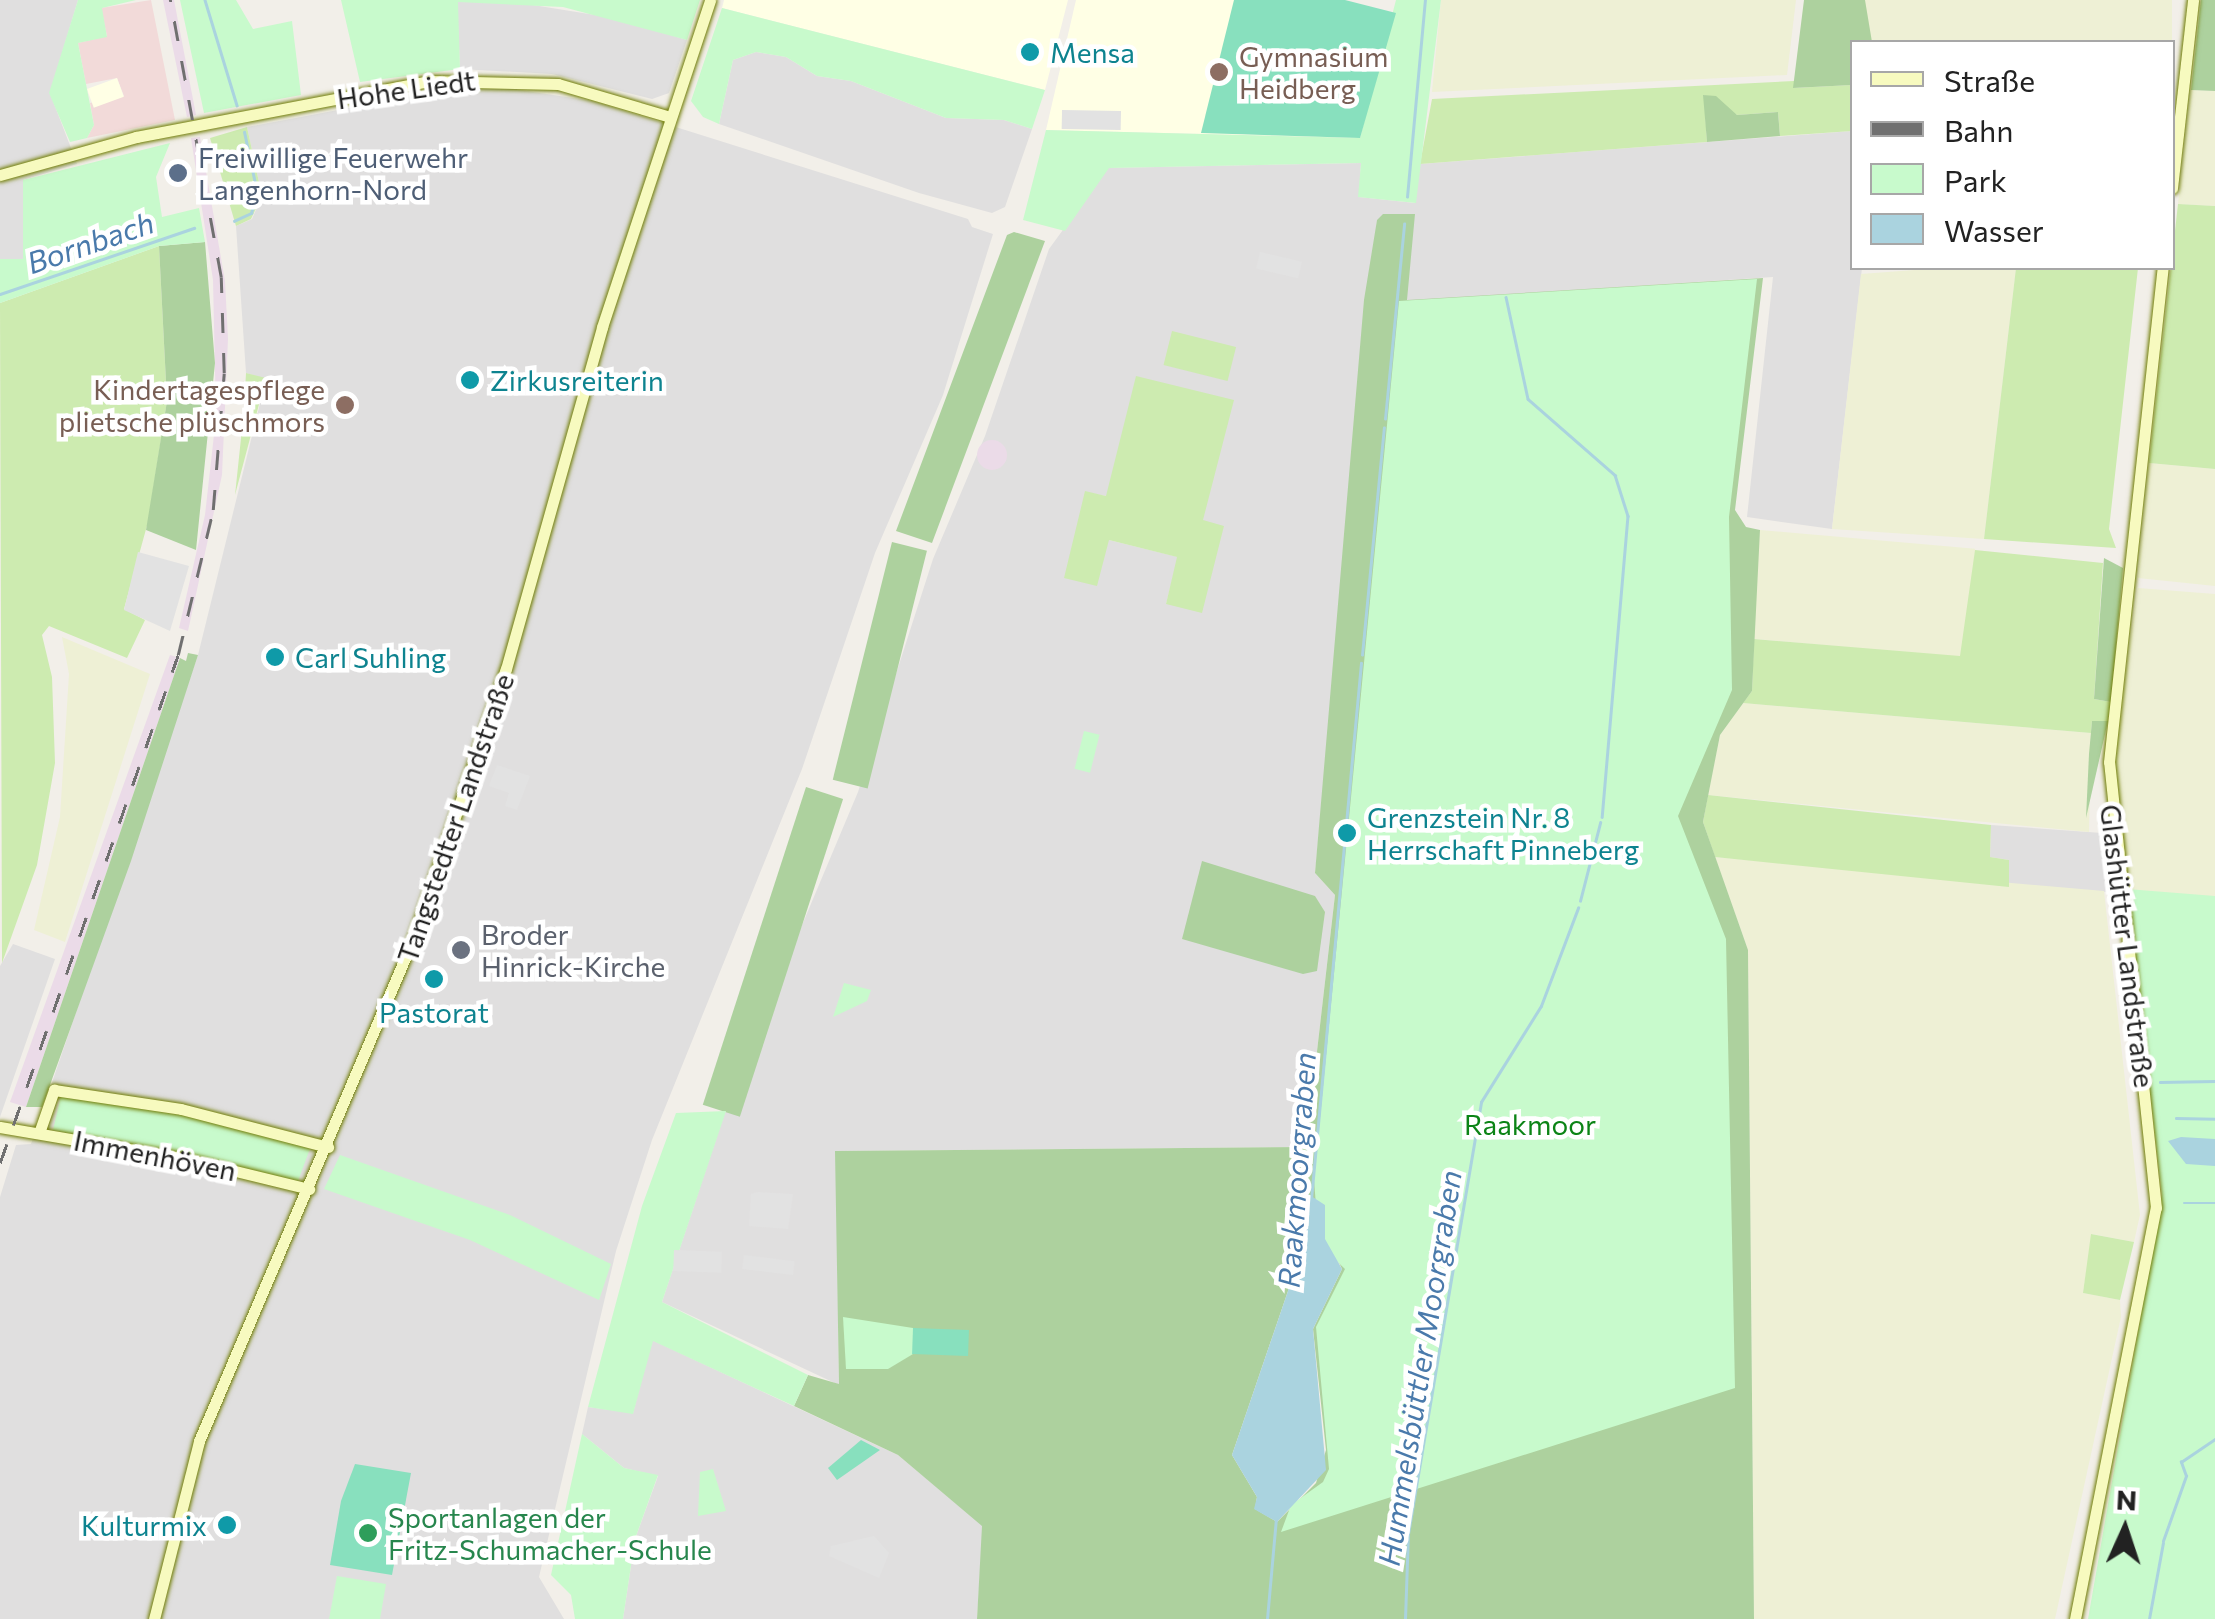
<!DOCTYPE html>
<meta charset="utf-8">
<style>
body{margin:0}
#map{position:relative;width:2215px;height:1619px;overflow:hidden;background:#f2efe9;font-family:Commissioner,sans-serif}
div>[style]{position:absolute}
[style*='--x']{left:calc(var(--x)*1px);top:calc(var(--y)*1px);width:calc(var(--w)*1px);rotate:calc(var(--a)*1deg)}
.residential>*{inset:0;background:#e0dfdf}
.commercial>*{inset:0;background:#f2dad9}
.industrial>*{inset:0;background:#ebdbe8}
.round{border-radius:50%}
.education>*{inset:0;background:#ffffe5;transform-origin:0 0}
.farmland>*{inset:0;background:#eef0d5;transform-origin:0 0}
.grass>*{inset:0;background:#cdebb0;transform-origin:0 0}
.forest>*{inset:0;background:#add19e;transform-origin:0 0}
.park>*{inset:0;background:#c8facc;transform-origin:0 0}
.pitch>*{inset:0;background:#88e0be;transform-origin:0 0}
.parking>*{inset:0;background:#e2e2e2;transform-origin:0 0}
.water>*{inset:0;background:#aad3df}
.stream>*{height:2.5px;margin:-1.25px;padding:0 1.25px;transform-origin:1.25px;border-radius:1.25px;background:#aad3df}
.roads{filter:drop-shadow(0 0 2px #707d05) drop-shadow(0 0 2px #707d05)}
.secondary>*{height:11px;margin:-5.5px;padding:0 5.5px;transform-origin:5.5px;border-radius:5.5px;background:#f7fabf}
.rail>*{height:2.5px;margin-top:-1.25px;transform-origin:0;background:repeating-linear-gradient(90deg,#707070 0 20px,transparent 0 40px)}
.dots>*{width:28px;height:28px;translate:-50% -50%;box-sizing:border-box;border:5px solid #fff;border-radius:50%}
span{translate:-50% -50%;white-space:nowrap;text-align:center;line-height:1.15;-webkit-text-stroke:9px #fff;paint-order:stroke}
.culture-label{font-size:28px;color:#0d838f}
.left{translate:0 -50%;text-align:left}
.right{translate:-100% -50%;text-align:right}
.education-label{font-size:28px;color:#785e54}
.street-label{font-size:28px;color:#222}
.service-label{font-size:28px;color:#4e5e75}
.worship-label{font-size:28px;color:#5b616d}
.park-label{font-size:28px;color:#0c8416}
.leisure-label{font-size:28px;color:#27864d}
.water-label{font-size:30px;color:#4a7aab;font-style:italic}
.legend{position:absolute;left:1850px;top:40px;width:325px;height:230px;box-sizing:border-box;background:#fff;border:2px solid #a7a7a7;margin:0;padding:12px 18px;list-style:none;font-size:30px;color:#222}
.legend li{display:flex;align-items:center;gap:20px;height:50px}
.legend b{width:50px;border:2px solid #a7a7a7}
.north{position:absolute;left:2075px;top:1479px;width:100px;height:100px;-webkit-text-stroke:8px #fff;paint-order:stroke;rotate:3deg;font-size:28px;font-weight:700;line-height:40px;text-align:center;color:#222}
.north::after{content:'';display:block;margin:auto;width:35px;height:45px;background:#222;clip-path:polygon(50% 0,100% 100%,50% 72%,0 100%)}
</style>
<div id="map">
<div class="residential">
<i style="clip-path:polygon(0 0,78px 0,50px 93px,77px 164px,23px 180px,23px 260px,0 259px)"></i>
<i style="clip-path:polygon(508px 1px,614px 18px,687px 40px,669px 93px,652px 99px,552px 74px,460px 69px,457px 2px)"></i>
<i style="clip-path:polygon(756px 52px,786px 57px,817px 76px,851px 81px,946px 118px,1004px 120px,1032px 129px,1005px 207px,992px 213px,919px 193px,719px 124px,733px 60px)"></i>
<i style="clip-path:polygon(455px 88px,513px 89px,593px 101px,968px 219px,972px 227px,993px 234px,943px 395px,875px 553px,802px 769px,652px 1140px,616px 1251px,539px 1577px,564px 1619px,0 1619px,0 1197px,16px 1145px,31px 1144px,198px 655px,266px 379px,246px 373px,236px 226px,252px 219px,262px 196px,247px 127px)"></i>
<i style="clip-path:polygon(evenodd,1852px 131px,1852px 268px,1862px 268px,1832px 529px,1747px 517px,1773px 277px,1407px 301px,1377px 220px,1315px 873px,1335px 895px,1306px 1147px,836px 1151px,839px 1385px,662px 1302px,731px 1094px,858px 792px,933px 559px,985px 436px,1049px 249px,1108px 168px,1361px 163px,1359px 197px,1415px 203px,1420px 164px,1852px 131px,1085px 492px,1106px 496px,1223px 527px,1166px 604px,1178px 557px,1109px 540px,1085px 492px)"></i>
<i style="clip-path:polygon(1991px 825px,2102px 833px,2109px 892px,2009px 887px,2009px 860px,1990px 857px)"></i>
<i style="clip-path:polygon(13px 944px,55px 959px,0 1117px,0 966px)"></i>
<i style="clip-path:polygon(652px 1340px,898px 1455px,983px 1526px,977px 1619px,623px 1619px,635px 1539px,658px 1476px,624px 1468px,582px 1434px,588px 1407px,633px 1413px)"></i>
</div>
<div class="commercial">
<i style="clip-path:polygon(151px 0,175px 120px,87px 138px,94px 125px,90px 103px,124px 96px,117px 78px,86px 84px,78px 43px,107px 36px,101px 8px)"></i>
</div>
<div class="industrial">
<i style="clip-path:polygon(163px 0,174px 0,196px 115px,187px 117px)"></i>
<i style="clip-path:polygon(200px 137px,225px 281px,228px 339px,222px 475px,188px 631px,179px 628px,205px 515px,216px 417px,213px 280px,191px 138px)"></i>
<i class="round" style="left:977px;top:440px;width:30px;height:30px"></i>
<i style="clip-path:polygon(170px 655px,180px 658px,26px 1107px,10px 1102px)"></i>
</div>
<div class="education">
<i style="clip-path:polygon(724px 0,1068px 0,1045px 90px,722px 8px)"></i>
<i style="clip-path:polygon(1076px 0,1345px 0,1360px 138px,1046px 130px)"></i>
<i style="left:117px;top:78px;width:20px;height:32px;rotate:70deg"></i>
</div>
<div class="farmland">
<i style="clip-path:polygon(1441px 0,1796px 0,1787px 75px,1432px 92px)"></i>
<i style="left:1865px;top:0;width:307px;height:43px"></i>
<i style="clip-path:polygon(2191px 90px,2215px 91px,2215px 206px,2178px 204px)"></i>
<i style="clip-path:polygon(1941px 268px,2016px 268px,1984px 539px,1832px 529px,1861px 274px)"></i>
<i style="clip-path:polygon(2149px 463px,2215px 469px,2215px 586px,2138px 578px)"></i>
<i style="left:1760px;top:530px;width:216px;height:109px;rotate:5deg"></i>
<i style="clip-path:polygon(2138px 588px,2215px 594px,2215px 1012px,2139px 1019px,2113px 762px)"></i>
<i style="clip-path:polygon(62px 637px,150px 674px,65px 942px,34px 930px,60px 817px,69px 674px)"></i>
<i style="clip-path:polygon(1743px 703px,2091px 733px,2089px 832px,1708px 795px,1720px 735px)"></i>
<i style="clip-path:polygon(1715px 857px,2104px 891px,2140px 1215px,2134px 1242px,2092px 1234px,2083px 1293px,2120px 1300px,2121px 1317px,2055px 1619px,1754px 1619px,1748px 950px)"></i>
</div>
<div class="grass">
<i style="clip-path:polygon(1794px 81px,1794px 88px,1852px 85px,1852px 131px,1780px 136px,1778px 112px,1737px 115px,1704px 95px,1707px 142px,1420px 164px,1432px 99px)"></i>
<i style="clip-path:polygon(247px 127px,262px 196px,251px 219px,236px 226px,210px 138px)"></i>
<i style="clip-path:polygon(2178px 204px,2215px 206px,2215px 469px,2149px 463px)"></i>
<i style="clip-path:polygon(159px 246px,167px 401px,148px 522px,124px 609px,145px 620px,127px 658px,49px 626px,42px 635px,52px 677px,55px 763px,37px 865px,2px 963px,0 303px)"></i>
<i style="clip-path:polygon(2016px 268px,2138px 268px,2109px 529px,2116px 548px,1984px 539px)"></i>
<i style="left:1172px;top:331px;width:66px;height:35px;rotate:14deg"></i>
<i style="clip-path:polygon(246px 373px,266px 378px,235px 495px,244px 410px)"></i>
<i style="clip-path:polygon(1136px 376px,1234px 400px,1203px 520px,1224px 526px,1202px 613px,1166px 604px,1177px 557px,1109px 540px,1097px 586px,1064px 578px,1085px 491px,1106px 496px)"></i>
<i style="clip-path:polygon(1975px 550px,2103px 563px,2094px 699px,2111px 702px,2108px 721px,2092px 721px,2091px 733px,1743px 703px,1752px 691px,1754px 639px,1960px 656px)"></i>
<i style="clip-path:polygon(1708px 795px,1991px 825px,1990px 857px,2009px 860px,2009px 887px,1715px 857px,1703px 822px)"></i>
<i style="clip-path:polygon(2091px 1234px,2134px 1242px,2120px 1300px,2083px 1293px)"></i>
</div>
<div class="forest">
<i style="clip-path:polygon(1804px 0,1865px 0,1872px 42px,1852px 42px,1852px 85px,1793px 88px)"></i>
<i style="clip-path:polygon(2201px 0,2215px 0,2215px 91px,2191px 90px)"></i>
<i style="clip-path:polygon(1703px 95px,1716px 96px,1737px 115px,1778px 112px,1780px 136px,1707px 142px)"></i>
<i style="clip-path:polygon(evenodd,1383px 214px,1415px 214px,1407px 300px,1763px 278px,1735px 510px,1746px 527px,1760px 530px,1752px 691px,1720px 735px,1703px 822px,1748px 950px,1754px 1619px,977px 1619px,982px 1526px,898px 1455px,794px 1406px,808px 1375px,839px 1384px,835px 1151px,1306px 1147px,1335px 895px,1315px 873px,1364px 300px,1377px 220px,1383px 214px,1307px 1195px,1342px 1269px,1313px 1329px,1326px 1450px,1316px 1483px,1277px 1522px,1255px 1509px,1257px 1497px,1232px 1455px,1288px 1291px,1307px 1195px)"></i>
<i style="clip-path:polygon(1014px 232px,1045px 241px,932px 543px,896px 531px,1007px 235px)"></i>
<i style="clip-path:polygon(205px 242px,215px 363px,196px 550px,146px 530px,167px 401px,159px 246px)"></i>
<i style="left:892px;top:542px;width:36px;height:245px;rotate:14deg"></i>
<i style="clip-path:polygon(2104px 558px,2123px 568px,2111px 702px,2094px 699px)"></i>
<i style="clip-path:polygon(188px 653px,198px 655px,131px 861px,42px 1107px,26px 1107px,180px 658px,186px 661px)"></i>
<i style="clip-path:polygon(2092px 721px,2108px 721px,2086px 818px,2089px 754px)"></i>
<i style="left:806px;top:787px;width:39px;height:334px;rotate:18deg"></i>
<i style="clip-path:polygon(1202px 861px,1315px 896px,1325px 912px,1317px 971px,1303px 974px,1182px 939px)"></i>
</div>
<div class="park">
<i style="clip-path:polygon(78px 0,136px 0,102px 8px,107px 37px,78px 43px,94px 125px,87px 138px,70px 142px,49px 93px)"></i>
<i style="clip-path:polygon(180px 0,236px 0,253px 29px,292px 21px,301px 95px,204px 113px)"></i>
<i style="clip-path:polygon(341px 0,700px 0,687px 40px,563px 7px,458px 2px,460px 69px,360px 82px)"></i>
<i style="clip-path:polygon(1396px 0,1441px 0,1416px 203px,1358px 197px,1361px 163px,1109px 168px,1065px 231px,1023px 220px,1046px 130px,1360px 138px)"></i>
<i style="clip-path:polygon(722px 8px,1045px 90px,1032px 129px,1004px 120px,946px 118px,851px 81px,817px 76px,786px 57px,756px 52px,733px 60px,719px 124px,703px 117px,691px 101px)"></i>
<i style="clip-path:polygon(170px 143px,156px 177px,162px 217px,199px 208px,205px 242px,159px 246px,0 303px,0 259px,23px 259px,23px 180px)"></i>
<i style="clip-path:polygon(1757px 279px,1729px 517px,1732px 690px,1678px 816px,1726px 939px,1735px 1388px,1281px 1532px,1291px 1505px,1323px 1482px,1329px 1469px,1316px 1327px,1345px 1269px,1319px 1244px,1314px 1180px,1399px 301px)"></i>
<i style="left:1084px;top:731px;width:16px;height:39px;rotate:14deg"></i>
<i style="clip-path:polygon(2127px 889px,2215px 896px,2215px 1619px,2088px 1619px,2162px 1195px)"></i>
<i style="clip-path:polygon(844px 983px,871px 990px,867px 1001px,833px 1017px)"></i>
<i style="clip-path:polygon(61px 1096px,186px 1116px,311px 1146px,298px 1181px,53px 1130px)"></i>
<i style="clip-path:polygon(726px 1111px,662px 1302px,808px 1375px,794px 1406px,653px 1341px,633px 1414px,588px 1407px,642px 1206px,676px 1113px)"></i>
<i style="clip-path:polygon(340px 1155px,510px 1215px,611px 1264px,599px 1300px,470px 1240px,324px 1189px)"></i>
<i style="clip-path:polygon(843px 1317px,913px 1328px,913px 1354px,888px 1369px,846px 1369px)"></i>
<i style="clip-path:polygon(582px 1434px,624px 1468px,658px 1475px,635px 1539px,623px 1619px,575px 1619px,571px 1595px,551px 1575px)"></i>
<i style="clip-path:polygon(713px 1469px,726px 1511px,698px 1516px,700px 1472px)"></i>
<i style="clip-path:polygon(337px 1576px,386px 1584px,380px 1619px,329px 1619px)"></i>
</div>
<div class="pitch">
<i style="clip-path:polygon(1234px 0,1345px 0,1396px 13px,1360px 138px,1201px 133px)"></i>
<i style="left:913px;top:1328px;width:56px;height:26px;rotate:2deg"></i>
<i style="clip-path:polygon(861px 1440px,880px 1450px,837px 1480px,828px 1468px)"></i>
<i style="clip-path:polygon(355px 1464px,411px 1473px,392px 1575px,330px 1565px,341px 1501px)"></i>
</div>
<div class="parking">
<i style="left:1062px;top:110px;width:59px;height:19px;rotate:1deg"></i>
<i style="left:1260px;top:252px;width:43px;height:17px;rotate:13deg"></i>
<i style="clip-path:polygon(138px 552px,189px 566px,170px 631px,124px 610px)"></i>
<i style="clip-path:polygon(497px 765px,530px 776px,517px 810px,505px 806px,509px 793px,489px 786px)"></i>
<i style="clip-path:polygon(757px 1192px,793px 1194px,788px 1229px,749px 1226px,751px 1194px)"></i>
<i style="left:674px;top:1250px;width:48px;height:21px;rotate:2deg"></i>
<i style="left:744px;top:1255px;width:51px;height:14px;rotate:7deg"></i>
<i style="clip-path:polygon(874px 1536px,889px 1553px,879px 1578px,829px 1556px,831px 1546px)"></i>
</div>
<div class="water">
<i style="clip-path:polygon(2181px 1137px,2215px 1139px,2215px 1166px,2186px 1164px,2168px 1141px)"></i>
<i style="clip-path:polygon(1308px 1194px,1325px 1205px,1325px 1239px,1342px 1269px,1313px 1329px,1326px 1470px,1277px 1522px,1254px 1509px,1257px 1497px,1232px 1455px,1288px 1291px)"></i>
</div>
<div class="stream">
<i style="--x:205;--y:0;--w:110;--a:73.1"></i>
<i style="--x:1407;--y:197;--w:198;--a:-84.8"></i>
<i style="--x:234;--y:221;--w:19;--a:-25"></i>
<i style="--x:251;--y:213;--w:21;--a:-73"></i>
<i style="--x:257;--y:193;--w:62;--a:-102"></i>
<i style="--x:0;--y:294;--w:205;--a:-18.8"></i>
<i style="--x:1506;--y:297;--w:104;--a:77.8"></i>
<i style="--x:1528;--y:399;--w:116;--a:41.1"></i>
<i style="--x:1615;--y:475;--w:43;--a:72.4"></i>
<i style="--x:1628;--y:516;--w:302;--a:94.9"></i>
<i style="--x:1385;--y:419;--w:196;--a:-84.4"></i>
<i style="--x:1362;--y:655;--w:228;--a:-84.5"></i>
<i style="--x:1580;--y:901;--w:81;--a:-75.6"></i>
<i style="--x:2160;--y:1082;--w:55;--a:-1"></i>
<i style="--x:2176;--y:1118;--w:39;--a:1"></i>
<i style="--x:1311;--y:1199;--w:538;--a:-84.67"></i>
<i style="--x:2184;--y:1203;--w:31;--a:0"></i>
<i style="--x:2163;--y:1541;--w:69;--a:-70.5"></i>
<i style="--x:2186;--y:1476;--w:15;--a:-110"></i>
<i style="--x:2181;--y:1462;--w:41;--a:-34.1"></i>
<i style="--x:1267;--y:1619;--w:100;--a:-84.9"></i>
<i style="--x:1405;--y:1619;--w:85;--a:-88"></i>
<i style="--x:1408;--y:1534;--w:438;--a:-80.4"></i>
<i style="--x:1481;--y:1102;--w:113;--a:-58"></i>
<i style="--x:1541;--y:1006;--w:105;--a:-69.3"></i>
<i style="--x:2149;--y:1619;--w:77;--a:-79.6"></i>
</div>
<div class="roads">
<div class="secondary">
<i style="--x:0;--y:175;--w:141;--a:-15.6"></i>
<i style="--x:136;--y:137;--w:298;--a:-10.8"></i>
<i style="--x:429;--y:81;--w:129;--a:1.3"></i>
<i style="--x:558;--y:84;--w:117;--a:16.4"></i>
<i style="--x:2172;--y:188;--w:189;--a:-83.6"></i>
<i style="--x:0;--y:1127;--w:185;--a:9.7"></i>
<i style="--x:182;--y:1158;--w:131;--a:13.7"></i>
<i style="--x:39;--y:1133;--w:46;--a:-70.8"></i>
<i style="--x:54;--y:1090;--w:128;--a:8.5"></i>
<i style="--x:181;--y:1109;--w:152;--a:14.5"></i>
<i style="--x:154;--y:1619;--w:184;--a:-75.8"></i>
<i style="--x:199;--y:1441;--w:548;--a:-66.9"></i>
<i style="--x:414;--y:937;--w:283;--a:-71.1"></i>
<i style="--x:506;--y:669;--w:355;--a:-74.3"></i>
<i style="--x:602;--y:327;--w:344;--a:-71.7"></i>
<i style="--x:2075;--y:1619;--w:419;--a:-78.9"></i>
<i style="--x:2156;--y:1208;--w:448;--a:-96"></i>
<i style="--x:2109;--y:762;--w:497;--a:-83.8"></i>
</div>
</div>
<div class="rail">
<i style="--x:0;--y:1163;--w:538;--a:-70.69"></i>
<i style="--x:178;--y:655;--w:149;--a:-76.4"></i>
<i style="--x:213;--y:510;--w:137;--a:-85.4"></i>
<i style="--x:224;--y:373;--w:96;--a:-91.8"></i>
<i style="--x:221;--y:277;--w:282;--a:-100.4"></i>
</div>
<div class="dots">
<i style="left:1030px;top:52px;background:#0f9aa8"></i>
<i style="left:1219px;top:72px;background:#8d6e63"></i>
<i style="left:178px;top:173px;background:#5c6f8a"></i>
<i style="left:470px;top:380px;background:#0f9aa8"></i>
<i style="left:345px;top:405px;background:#8d6e63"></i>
<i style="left:275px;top:657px;background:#0f9aa8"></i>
<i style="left:1347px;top:833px;background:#0f9aa8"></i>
<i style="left:461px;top:950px;background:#6b7280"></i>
<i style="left:434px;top:979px;background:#0f9aa8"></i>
<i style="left:227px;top:1525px;background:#0f9aa8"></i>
<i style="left:368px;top:1533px;background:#2e9e5b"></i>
</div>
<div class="culture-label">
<span class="left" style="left:1050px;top:52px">Mensa</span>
<span class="left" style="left:490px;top:380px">Zirkusreiterin</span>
<span class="left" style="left:295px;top:657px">Carl Suhling</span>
<span class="left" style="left:1367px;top:833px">Grenzstein Nr. 8<br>Herrschaft Pinneberg</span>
<span style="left:434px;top:1012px">Pastorat</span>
<span class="right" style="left:207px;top:1525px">Kulturmix</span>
</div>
<div class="education-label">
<span class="left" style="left:1239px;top:72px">Gymnasium<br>Heidberg</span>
<span class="right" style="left:325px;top:405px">Kindertagespflege<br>plietsche plüschmors</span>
</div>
<div class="street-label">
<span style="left:406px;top:89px;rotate:-8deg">Hohe Liedt</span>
<span style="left:455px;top:818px;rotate:-71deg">Tangstedter Landstraße</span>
<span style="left:2128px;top:946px;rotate:83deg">Glashütter Landstraße</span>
<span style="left:155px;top:1155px;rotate:11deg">Immenhöven</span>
</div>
<div class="service-label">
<span class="left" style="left:198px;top:173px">Freiwillige Feuerwehr<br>Langenhorn-Nord</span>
</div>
<div class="worship-label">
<span class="left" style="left:481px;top:950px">Broder<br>Hinrick-Kirche</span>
</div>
<div class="park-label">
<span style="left:1530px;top:1124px">Raakmoor</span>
</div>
<div class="leisure-label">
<span class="left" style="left:388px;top:1533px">Sportanlagen der<br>Fritz-Schumacher-Schule</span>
</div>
<div class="water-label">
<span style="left:90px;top:242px;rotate:-19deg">Bornbach</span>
<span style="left:1296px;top:1170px;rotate:-86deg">Raakmoorgraben</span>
<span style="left:1419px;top:1368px;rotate:-81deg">Hummelsbüttler Moorgraben</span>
</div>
<ul class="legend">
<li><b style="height:12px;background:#f7fabf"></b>Straße</li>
<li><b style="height:12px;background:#707070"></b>Bahn</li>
<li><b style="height:28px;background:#c8facc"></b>Park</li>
<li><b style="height:28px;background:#aad3df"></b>Wasser</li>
</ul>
<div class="north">N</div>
</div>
